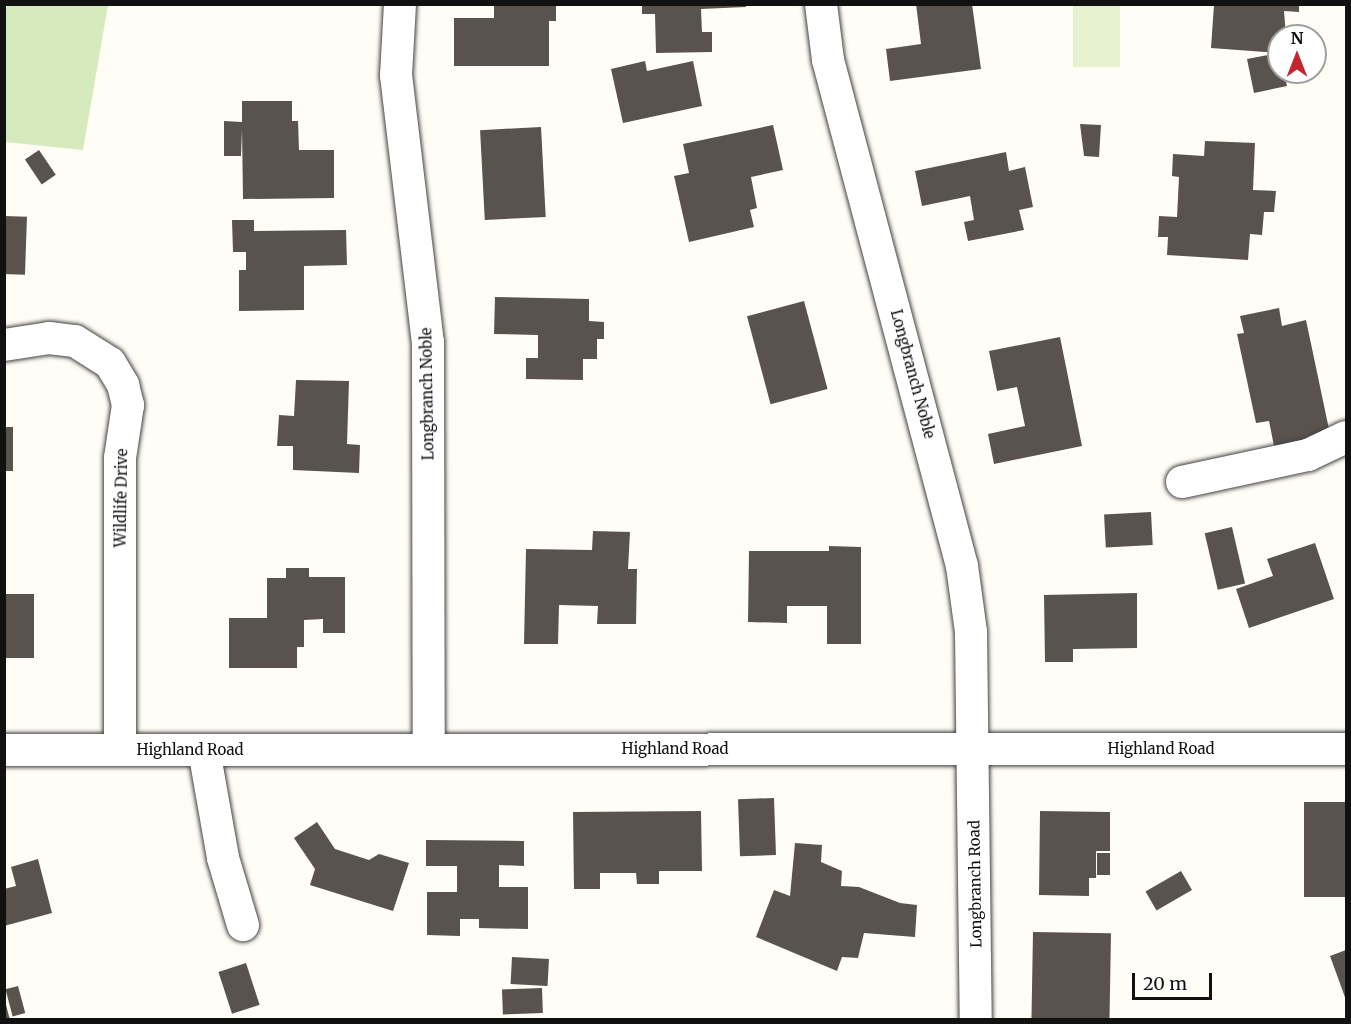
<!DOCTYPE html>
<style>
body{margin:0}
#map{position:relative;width:1351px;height:1024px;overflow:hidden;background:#fffdf5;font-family:Merriweather,serif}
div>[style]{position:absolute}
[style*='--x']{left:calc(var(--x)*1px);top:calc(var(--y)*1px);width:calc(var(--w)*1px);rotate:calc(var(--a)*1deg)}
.green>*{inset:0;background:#d5ebbd}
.pitch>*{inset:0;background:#e6f2cf;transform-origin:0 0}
.building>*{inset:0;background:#5a524d;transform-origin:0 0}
.roads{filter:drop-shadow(0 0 2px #444) drop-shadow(0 0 2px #444)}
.minor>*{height:32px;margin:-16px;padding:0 16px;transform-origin:16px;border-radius:16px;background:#fff}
span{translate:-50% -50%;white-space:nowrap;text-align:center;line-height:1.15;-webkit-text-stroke:6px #fff;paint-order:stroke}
.street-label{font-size:15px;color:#111}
.frame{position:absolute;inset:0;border:6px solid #111;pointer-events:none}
.north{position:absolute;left:1267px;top:24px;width:60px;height:60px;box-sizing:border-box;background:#fff;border:2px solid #a0a0a0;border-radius:50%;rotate:0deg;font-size:16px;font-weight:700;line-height:24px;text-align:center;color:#111}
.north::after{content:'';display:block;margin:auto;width:21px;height:27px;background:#c4262e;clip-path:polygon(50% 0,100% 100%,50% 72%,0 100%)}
.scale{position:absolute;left:1132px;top:973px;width:80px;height:27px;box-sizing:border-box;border:3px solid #111;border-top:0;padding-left:8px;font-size:18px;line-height:21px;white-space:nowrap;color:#111;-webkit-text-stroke:4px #fff;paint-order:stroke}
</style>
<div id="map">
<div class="green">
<i style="clip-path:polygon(5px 4px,108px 5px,83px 150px,5px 142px)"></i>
</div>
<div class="pitch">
<i style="left:1073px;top:5px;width:47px;height:62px"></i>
</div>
<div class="building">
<i style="clip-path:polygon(494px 4px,556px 4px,556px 21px,549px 21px,549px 66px,454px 66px,454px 18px,494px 18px)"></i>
<i style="clip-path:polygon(642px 4px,746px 4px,746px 7px,701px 9px,702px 32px,712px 32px,712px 52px,656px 53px,655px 14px,642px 14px)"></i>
<i style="clip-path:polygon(916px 4px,972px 4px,981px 69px,890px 81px,886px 49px,921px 44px)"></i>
<i style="clip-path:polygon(1299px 4px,1299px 12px,1284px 11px,1286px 36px,1279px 36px,1279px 53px,1211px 48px,1214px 5px)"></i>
<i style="clip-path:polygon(1279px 53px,1279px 72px,1284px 72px,1287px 86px,1254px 93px,1247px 59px)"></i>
<i style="clip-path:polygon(645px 61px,647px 71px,693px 61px,702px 106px,623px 123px,611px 69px)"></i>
<i style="clip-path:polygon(242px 101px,292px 101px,292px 121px,298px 121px,299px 150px,334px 150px,334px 198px,243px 199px,242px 129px,241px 156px,224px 156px,224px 121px,242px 122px)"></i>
<i style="clip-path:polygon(1080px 124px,1101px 125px,1099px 157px,1084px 156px)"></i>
<i style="clip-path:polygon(773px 125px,783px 170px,751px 177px,757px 208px,750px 210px,754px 227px,689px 242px,674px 176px,689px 173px,683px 144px)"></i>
<i style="left:541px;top:127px;width:90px;height:61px;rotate:87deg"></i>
<i style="clip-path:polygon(1205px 141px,1255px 143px,1253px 190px,1276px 191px,1274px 212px,1264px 212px,1262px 235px,1250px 234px,1248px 260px,1167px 255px,1168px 237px,1158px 237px,1159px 216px,1177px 217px,1179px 177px,1172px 176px,1173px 154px,1204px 156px)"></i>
<i style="left:39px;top:150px;width:30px;height:17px;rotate:56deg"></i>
<i style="clip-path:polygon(1006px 152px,1009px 171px,1025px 167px,1033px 207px,1019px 210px,1024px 230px,968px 241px,964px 222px,974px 220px,970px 196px,922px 206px,915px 171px)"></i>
<i style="left:4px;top:216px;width:23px;height:58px;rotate:2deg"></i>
<i style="clip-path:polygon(232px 220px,254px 220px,254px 231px,346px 230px,347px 265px,304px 266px,304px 310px,239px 311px,239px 270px,246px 270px,246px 252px,233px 252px)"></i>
<i style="clip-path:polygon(495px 297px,589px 299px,589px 321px,604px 322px,604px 339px,597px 339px,597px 359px,583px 359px,583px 380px,526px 379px,526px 358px,538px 358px,538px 335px,494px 334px)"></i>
<i style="left:804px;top:301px;width:91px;height:59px;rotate:75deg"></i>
<i style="clip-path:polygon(1279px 308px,1282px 326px,1306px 320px,1330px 434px,1274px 446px,1269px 421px,1256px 423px,1237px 334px,1244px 333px,1240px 316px)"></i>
<i style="clip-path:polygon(1060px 337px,1082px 446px,994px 464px,988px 434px,1025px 426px,1017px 387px,997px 391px,989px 351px)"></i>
<i style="clip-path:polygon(296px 380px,349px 381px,347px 444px,360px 445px,359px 473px,293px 470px,293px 446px,277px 446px,279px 415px,294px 416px)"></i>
<i style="left:4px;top:427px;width:9px;height:44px"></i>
<i style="left:1151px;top:512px;width:33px;height:47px;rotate:87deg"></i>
<i style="left:1232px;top:527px;width:58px;height:28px;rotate:77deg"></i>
<i style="clip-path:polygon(593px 531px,630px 532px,628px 569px,637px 569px,636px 624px,597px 624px,598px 606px,559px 605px,558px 644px,524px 644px,526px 549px,592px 550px)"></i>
<i style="clip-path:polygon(1315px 543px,1334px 599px,1249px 628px,1236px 589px,1273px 576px,1267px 559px)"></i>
<i style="clip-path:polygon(829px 546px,861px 547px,861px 644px,827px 644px,827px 606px,787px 606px,787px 623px,748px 622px,749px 551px,829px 551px)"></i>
<i style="clip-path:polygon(286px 568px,309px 568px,309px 577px,345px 577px,345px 633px,323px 633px,323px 619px,304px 620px,304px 647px,297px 647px,297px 668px,229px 668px,229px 618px,267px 618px,267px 578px,286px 578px)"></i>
<i style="clip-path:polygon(1137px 593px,1137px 648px,1073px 649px,1073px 662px,1045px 662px,1044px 595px)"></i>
<i style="left:4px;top:594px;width:30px;height:64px"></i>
<i style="left:774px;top:798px;width:57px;height:36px;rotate:88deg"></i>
<i style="left:1304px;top:802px;width:42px;height:95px"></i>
<i style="clip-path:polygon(701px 811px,702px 871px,659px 871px,659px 884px,637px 884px,636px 873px,600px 873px,600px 889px,574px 889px,573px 812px)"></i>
<i style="clip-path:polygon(1040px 811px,1110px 812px,1110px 851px,1096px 851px,1096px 878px,1089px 878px,1089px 896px,1039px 895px)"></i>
<i style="clip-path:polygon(317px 822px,335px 849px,369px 860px,379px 854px,409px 863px,393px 911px,310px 885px,315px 869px,294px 838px)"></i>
<i style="clip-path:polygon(426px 840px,524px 841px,524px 866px,499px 865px,499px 887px,528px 887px,528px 929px,479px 928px,479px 919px,460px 919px,460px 936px,427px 935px,427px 892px,457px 892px,457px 866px,426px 866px)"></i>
<i style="clip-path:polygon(795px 843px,822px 845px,821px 862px,842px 871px,841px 886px,859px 887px,900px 903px,917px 905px,915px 937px,864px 933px,858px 958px,842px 957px,837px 971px,756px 937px,774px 890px,790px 896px)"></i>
<i style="left:1097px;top:853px;width:13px;height:22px"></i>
<i style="clip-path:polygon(38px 859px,52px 913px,4px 926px,4px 889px,16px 886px,11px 867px)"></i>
<i style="left:1181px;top:871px;width:22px;height:41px;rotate:60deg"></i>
<i style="left:1033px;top:932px;width:78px;height:88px;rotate:1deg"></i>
<i style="clip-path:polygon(1346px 950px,1346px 1000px,1330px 956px)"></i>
<i style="left:512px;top:957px;width:37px;height:27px;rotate:3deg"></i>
<i style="left:246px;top:963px;width:44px;height:29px;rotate:72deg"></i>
<i style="left:18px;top:986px;width:28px;height:13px;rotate:75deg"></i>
<i style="left:542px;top:988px;width:25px;height:40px;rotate:88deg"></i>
<i style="clip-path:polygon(4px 1001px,5px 1001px,10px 1020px,4px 1020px)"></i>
</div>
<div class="roads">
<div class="minor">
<i style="--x:400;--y:4;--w:71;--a:93.2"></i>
<i style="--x:396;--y:75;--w:269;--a:83.2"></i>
<i style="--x:428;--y:342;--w:408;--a:89.9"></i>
<i style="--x:821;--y:4;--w:56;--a:82.9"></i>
<i style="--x:828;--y:60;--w:523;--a:75.17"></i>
<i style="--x:962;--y:566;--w:67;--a:82.2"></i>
<i style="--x:971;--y:632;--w:388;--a:89.3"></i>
<i style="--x:4;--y:345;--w:46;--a:-8.8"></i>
<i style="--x:49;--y:338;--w:26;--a:7"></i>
<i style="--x:75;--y:341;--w:41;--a:32.2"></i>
<i style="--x:110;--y:363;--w:26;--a:59"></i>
<i style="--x:123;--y:385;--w:21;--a:76"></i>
<i style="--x:128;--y:405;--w:54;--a:98.6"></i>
<i style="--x:120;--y:458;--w:292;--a:90"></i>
<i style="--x:1182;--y:482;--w:129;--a:-12.1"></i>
<i style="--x:1308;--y:455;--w:42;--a:-25.3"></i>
<i style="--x:4;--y:750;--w:1342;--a:-0.04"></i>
<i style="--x:204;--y:750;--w:110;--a:80"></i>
<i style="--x:223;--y:858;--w:70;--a:73.4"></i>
</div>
</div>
<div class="street-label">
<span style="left:913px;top:374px;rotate:75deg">Longbranch Noble</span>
<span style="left:427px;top:394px;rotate:-91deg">Longbranch Noble</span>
<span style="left:121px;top:498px;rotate:-89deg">Wildlife Drive</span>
<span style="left:675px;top:749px">Highland Road</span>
<span style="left:1161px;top:749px">Highland Road</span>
<span style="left:190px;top:750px">Highland Road</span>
<span style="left:975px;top:884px;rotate:-91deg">Longbranch Road</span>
</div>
<div class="frame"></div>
<div class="north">N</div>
<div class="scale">20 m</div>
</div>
